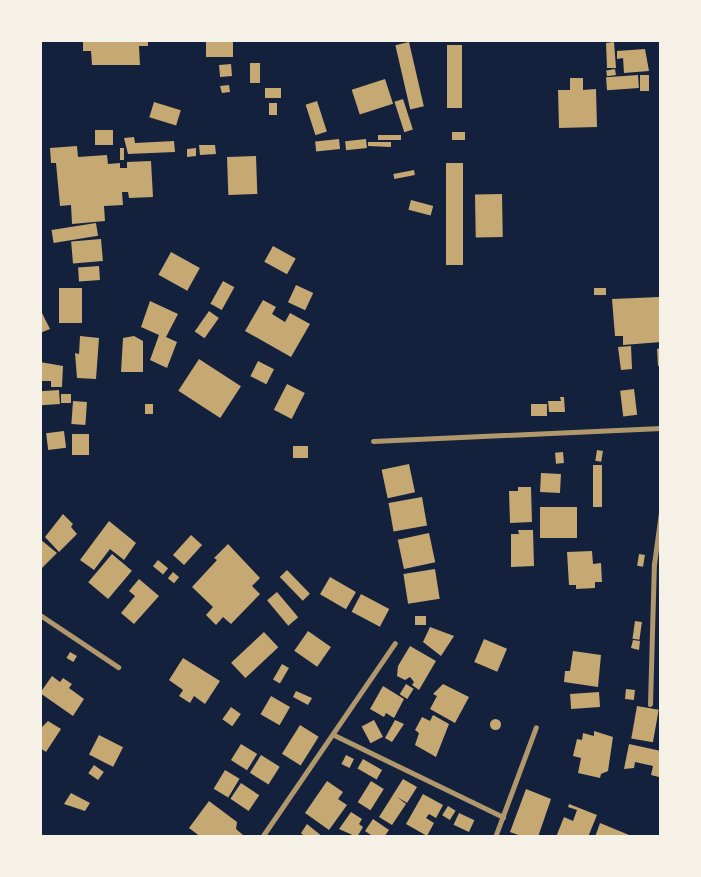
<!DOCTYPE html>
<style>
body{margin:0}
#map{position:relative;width:701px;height:877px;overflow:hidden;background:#14213d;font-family:Merriweather,serif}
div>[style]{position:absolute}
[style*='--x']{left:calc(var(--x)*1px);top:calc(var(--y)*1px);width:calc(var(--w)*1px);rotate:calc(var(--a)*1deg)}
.building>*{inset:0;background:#c6a872;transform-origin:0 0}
.round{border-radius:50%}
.minor>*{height:5px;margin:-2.5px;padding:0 2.5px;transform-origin:2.5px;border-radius:2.5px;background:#b1986c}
span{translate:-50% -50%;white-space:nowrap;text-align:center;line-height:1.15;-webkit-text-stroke:7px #f6f1e7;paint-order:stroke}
.frame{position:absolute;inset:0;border:42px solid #f6f1e7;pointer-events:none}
</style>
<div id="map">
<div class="building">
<i style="clip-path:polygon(83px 40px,148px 40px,148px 46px,139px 46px,140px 65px,92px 65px,91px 51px,83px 51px)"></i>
<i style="left:206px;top:40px;width:27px;height:17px"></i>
<i style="left:409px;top:42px;width:66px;height:14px;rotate:77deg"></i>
<i style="clip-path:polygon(614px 42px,616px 68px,607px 68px,606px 43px)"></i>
<i style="left:447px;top:45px;width:15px;height:63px"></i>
<i style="clip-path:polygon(645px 49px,649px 71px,624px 73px,623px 58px,617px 59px,617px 51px)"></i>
<i style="left:250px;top:63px;width:10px;height:20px"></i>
<i style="left:231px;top:64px;width:12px;height:12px;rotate:85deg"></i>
<i style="left:615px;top:69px;width:6px;height:9px;rotate:81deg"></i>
<i style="left:638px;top:75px;width:13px;height:32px;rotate:86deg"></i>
<i style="left:640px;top:75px;width:9px;height:16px"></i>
<i style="clip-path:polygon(570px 78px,583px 78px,583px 90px,596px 89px,597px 127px,559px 128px,558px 90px,570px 90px)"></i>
<i style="left:385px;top:79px;width:26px;height:35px;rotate:72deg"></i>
<i style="clip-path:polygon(229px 85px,230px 92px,222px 93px,220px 86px)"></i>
<i style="left:265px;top:88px;width:16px;height:10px"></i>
<i style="left:403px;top:99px;width:32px;height:9px;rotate:72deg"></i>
<i style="left:317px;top:101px;width:32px;height:12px;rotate:72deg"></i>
<i style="left:154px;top:102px;width:28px;height:16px;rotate:17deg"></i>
<i style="left:269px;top:103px;width:8px;height:12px"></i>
<i style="left:95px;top:130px;width:18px;height:15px"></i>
<i style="left:465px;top:132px;width:8px;height:13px;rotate:90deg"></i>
<i style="left:401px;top:135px;width:5px;height:23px;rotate:90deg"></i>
<i style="clip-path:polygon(134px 137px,135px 143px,174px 141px,175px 152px,128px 154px,124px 138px)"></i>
<i style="left:339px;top:139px;width:10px;height:24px;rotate:84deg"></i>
<i style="left:366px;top:139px;width:9px;height:21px;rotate:84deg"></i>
<i style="clip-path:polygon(368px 142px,391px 142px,391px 147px,368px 146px)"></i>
<i style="clip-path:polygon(199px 145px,215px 145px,216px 154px,200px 155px)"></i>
<i style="clip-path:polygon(77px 146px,78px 157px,107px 155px,108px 164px,120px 163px,120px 168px,127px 168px,127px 162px,151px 161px,153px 197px,129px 198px,128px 192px,122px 192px,123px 205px,104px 206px,105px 221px,72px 224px,71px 205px,60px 206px,56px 163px,51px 163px,50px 148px)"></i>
<i style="left:120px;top:148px;width:4px;height:12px"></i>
<i style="clip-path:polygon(196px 148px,196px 156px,187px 157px,187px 149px)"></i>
<i style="left:256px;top:156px;width:38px;height:29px;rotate:88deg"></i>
<i style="left:446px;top:163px;width:17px;height:102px"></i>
<i style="left:414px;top:170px;width:5px;height:21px;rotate:79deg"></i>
<i style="left:502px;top:194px;width:43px;height:27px;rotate:89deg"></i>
<i style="left:411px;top:200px;width:23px;height:10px;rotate:15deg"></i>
<i style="left:96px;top:223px;width:13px;height:45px;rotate:81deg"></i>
<i style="left:101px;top:239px;width:22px;height:30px;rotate:85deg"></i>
<i style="left:273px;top:246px;width:26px;height:18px;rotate:29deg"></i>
<i style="left:171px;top:252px;width:33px;height:26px;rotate:29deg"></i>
<i style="left:99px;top:266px;width:14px;height:21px;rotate:86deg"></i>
<i style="left:223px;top:281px;width:13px;height:26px;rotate:29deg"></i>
<i style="left:296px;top:285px;width:19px;height:19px;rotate:25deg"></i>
<i style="left:59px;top:288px;width:23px;height:35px"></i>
<i style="left:594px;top:288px;width:12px;height:7px"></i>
<i style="clip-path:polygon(659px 297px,661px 342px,623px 345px,623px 336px,615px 336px,612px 299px)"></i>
<i style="clip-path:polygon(263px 300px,276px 307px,272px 314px,285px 322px,290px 313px,310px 324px,291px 357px,245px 331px)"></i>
<i style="clip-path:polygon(150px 301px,178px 314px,166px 337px,177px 342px,167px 368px,150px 360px,159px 335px,141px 327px)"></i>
<i style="clip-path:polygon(40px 309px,50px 329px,40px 333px)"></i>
<i style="left:209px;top:311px;width:12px;height:25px;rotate:35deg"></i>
<i style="clip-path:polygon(80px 336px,99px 338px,96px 379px,77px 378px,75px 353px,79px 354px)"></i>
<i style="clip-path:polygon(134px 336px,143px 341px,143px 372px,121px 372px,123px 338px)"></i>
<i style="clip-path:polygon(631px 346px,632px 369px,621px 370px,618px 347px)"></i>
<i style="clip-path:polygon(661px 348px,661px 366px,658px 366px,657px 349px)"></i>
<i style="left:199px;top:359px;width:50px;height:38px;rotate:33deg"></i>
<i style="left:258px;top:361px;width:18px;height:17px;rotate:27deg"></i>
<i style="clip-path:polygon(40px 362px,63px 366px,62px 387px,51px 387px,51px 381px,40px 381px)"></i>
<i style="left:287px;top:384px;width:20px;height:29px;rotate:27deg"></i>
<i style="left:634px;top:389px;width:26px;height:14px;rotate:83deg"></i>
<i style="left:59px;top:390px;width:14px;height:19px;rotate:86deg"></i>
<i style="left:71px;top:394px;width:9px;height:10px;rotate:90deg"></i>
<i style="clip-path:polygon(560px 397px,564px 397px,565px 412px,549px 412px,548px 401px,561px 401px)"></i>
<i style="left:73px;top:401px;width:14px;height:23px;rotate:4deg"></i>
<i style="left:145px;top:404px;width:8px;height:10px"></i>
<i style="left:531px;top:404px;width:16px;height:12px"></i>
<i style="left:64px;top:431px;width:17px;height:18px;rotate:83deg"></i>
<i style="left:72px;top:434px;width:17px;height:21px"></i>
<i style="left:293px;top:446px;width:15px;height:12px"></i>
<i style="left:597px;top:450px;width:6px;height:11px;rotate:9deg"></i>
<i style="left:563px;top:452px;width:11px;height:8px;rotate:85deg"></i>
<i style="left:409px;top:464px;width:29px;height:28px;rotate:78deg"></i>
<i style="left:593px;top:465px;width:9px;height:42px"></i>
<i style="left:541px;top:473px;width:20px;height:19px;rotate:3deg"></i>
<i style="clip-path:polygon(518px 487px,531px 487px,532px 522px,510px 523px,509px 491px,518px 491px)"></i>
<i style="left:422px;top:497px;width:29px;height:34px;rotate:80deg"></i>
<i style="left:540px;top:507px;width:37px;height:31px"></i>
<i style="clip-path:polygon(63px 514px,73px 524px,71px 527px,77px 534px,59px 552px,45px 537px)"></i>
<i style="clip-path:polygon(109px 521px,136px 543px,124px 560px,110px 549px,94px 570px,80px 560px)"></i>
<i style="clip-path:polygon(518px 530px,533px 530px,534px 566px,511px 567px,511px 534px,519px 534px)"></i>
<i style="left:429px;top:533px;width:30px;height:32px;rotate:78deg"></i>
<i style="left:191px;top:535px;width:15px;height:27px;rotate:42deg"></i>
<i style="clip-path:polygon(40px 539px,57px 553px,40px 570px)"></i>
<i style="clip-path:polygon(228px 544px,260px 578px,252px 586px,260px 594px,231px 624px,223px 617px,216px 625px,206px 615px,213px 607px,192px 587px,217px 560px,214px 558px)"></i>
<i style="clip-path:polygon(592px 551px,593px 564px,601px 563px,602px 582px,595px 582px,595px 588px,576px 589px,576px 585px,569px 585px,567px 552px)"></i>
<i style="left:112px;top:554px;width:26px;height:37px;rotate:40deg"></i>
<i style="left:639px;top:554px;width:6px;height:12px;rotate:9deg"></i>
<i style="left:158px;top:560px;width:13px;height:8px;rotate:39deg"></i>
<i style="left:435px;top:569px;width:30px;height:32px;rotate:81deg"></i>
<i style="left:287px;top:570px;width:33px;height:10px;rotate:46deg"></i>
<i style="left:173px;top:572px;width:8px;height:8px;rotate:40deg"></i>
<i style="left:330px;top:577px;width:30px;height:20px;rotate:30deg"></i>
<i style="clip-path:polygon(139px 579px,159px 596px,134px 624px,121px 613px,135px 596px,129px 591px)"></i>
<i style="left:277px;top:592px;width:33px;height:13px;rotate:50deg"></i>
<i style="left:361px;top:594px;width:32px;height:20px;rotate:28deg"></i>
<i style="left:415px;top:616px;width:11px;height:9px"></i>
<i style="left:635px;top:621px;width:7px;height:18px;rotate:8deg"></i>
<i style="clip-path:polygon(430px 627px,454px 636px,441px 656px,423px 642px)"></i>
<i style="left:308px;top:631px;width:28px;height:24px;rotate:35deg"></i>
<i style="left:264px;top:632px;width:21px;height:45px;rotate:47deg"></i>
<i style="left:484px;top:639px;width:25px;height:25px;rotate:23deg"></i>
<i style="clip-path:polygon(633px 640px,640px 641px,639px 650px,631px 648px)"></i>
<i style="clip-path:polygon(410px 646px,436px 661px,419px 690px,412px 685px,414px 682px,410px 677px,405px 680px,397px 676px,398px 666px)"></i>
<i style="clip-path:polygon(573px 651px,601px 655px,598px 687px,564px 682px,565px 671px,570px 671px)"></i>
<i style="left:70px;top:652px;width:8px;height:7px;rotate:30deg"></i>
<i style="clip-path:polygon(183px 658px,220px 681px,205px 704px,194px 696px,190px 703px,179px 696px,183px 690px,169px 680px)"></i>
<i style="left:282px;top:664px;width:8px;height:18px;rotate:30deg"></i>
<i style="clip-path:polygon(52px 676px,60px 682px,63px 678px,72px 684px,69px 688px,84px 699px,73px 716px,40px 693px)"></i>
<i style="left:406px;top:684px;width:9px;height:12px;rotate:32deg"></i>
<i style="clip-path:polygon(443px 684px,469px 697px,455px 723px,430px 709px,437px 696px,433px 694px)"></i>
<i style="clip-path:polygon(383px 686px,404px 699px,394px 718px,386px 713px,384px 717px,370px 709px)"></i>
<i style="left:626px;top:689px;width:9px;height:10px;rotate:6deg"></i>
<i style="clip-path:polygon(296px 691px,312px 698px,308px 705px,293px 697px)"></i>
<i style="left:599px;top:692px;width:15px;height:29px;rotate:86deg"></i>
<i style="left:271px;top:696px;width:22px;height:21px;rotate:30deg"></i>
<i style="left:637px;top:706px;width:22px;height:33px;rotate:10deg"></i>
<i style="left:231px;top:707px;width:12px;height:15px;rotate:35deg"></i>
<i style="clip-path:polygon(433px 715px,449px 724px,436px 757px,415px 745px,419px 733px,415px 730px,422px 717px,430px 721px)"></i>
<i class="round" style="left:489.5px;top:718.5px;width:11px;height:11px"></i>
<i style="left:374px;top:720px;width:19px;height:14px;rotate:62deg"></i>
<i style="clip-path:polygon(395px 720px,404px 724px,392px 742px,385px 738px)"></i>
<i style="clip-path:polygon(48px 721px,61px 729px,46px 752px,40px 748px,40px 729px)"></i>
<i style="left:300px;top:725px;width:22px;height:34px;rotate:32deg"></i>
<i style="clip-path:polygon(594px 731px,613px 737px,608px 771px,601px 774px,600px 778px,578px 773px,581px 758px,573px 756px,577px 739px,582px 740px,583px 733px,594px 736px)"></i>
<i style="left:99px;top:735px;width:27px;height:22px;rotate:27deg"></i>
<i style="left:241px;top:744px;width:19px;height:19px;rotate:32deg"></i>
<i style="clip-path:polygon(629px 744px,661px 751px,659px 777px,651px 775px,653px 766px,635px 762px,634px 768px,624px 769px)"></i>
<i style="left:261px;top:755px;width:22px;height:21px;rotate:32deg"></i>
<i style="left:346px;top:755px;width:9px;height:10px;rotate:27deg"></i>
<i style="left:363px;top:759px;width:22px;height:11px;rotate:30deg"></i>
<i style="left:94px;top:765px;width:12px;height:10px;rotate:35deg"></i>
<i style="left:225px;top:770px;width:17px;height:22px;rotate:31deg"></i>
<i style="clip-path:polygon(403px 779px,417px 787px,407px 803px,397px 797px,406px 804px,392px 825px,379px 817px)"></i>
<i style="clip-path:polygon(327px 781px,343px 792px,338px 799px,347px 805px,329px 830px,305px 813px)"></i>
<i style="left:371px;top:781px;width:15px;height:25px;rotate:32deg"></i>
<i style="left:241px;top:783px;width:22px;height:19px;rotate:34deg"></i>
<i style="clip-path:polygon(526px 789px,551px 799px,538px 837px,524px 837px,510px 832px)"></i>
<i style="clip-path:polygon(71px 793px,90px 803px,85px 811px,64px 804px)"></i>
<i style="clip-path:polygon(423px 794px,443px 805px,436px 818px,429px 814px,426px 818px,434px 823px,427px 836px,406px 824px)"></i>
<i style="clip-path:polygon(209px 801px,237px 822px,236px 829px,243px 835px,242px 837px,201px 837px,189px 828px)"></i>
<i style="clip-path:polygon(569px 804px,597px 815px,588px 837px,556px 837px,564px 817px,573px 821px,577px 810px,568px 807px)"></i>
<i style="left:448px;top:806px;width:9px;height:11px;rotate:32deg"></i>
<i style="clip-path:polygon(351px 812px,362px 819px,359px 824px,363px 827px,357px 837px,339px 829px)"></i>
<i style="left:459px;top:813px;width:17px;height:13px;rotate:25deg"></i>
<i style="clip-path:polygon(373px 819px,389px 830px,384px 837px,374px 837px,365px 831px)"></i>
<i style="clip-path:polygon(600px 823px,634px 837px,595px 837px)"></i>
<i style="clip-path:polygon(307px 824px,323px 837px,305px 837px,301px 833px)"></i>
</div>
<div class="minor">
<i style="--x:373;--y:441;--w:288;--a:-2.6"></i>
<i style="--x:40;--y:615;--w:94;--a:33.7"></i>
<i style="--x:650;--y:704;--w:140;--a:-88.4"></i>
<i style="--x:654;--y:564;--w:52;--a:-82.3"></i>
<i style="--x:334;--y:735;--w:188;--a:25.9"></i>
<i style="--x:262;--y:837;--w:235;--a:-55.6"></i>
<i style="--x:495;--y:837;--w:117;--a:-69.6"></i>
</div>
<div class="frame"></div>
</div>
